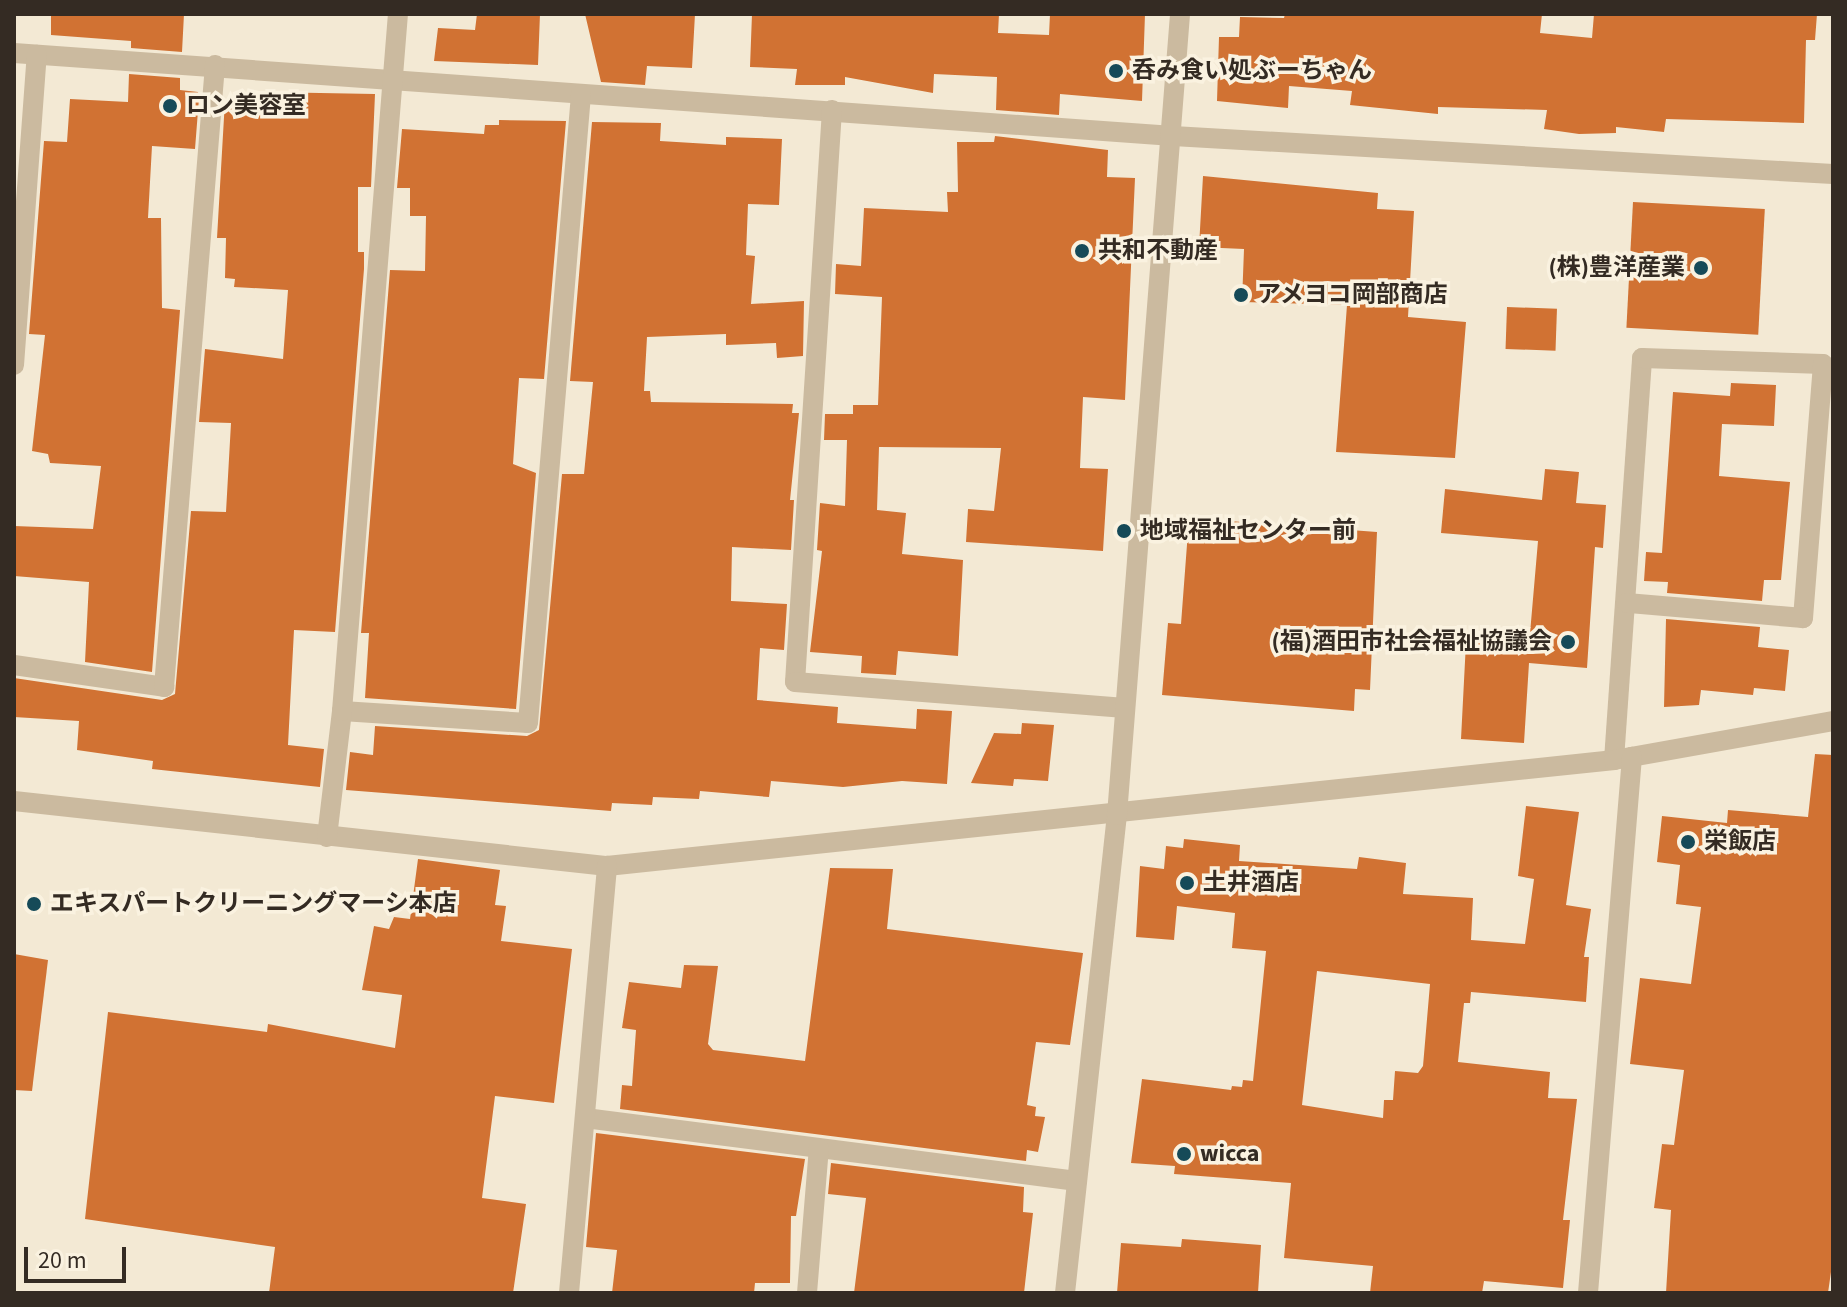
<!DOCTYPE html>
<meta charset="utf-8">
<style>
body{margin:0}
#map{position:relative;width:1847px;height:1307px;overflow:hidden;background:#f3e9d4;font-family:"Source Sans 3","Noto Sans JP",sans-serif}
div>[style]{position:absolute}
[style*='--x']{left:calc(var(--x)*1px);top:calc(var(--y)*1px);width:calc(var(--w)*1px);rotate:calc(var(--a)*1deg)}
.building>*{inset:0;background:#d17233;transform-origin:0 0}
.minor>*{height:20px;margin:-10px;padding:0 10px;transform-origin:10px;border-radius:10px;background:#cbba9f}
.dots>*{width:22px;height:22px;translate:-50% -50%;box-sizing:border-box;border:4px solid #faf2e0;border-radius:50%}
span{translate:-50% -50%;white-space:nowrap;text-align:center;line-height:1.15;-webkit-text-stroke:7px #faf2e0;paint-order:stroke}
.poi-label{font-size:24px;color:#342b23;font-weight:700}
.left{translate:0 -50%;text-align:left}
.right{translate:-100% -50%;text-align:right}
.frame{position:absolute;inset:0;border:16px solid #342b23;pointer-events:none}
.scale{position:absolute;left:24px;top:1247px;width:102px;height:36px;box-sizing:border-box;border:4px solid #342b23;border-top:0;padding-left:10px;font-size:24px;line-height:28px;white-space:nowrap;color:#342b23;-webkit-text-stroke:6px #faf2e0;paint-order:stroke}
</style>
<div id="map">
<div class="building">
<i style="clip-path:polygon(51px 14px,184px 14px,182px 52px,131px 48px,131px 41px,51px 35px)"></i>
<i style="clip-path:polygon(477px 14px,540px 14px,538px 65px,434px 61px,438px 28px,475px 30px)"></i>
<i style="clip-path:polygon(585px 14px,695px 14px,692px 68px,647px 66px,645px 85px,601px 82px)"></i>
<i style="clip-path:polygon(752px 14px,999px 14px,998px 33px,1049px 35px,1050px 14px,1145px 14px,1142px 101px,1060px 94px,1059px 115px,996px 110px,997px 77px,934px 74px,933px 93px,845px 77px,845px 85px,795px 85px,797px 69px,750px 67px)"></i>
<i style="clip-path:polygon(1285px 14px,1542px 14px,1540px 33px,1592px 38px,1594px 14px,1817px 14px,1815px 40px,1806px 40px,1804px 123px,1666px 119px,1664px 132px,1616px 127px,1616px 133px,1579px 134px,1544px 129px,1547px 110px,1438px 107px,1438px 114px,1350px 105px,1352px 91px,1289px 86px,1288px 108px,1217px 101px,1219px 37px,1239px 37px,1240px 17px,1284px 18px)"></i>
<i style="clip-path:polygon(129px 74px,180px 78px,180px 90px,198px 92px,199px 98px,195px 149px,152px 146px,148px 218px,161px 218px,162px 308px,180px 310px,152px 672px,85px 662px,89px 582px,14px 576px,14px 526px,93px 529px,101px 466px,50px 463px,48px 454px,32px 451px,45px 335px,29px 334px,44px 141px,67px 142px,70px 99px,128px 102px)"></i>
<i style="clip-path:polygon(265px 92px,375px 94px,371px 187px,358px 187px,358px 252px,364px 252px,364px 269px,335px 632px,294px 630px,288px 745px,324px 749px,320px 787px,152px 769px,153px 761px,77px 750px,79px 721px,14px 717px,14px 678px,162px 700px,175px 694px,191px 511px,226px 512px,231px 423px,199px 422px,205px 349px,283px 359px,288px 290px,234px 287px,235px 279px,225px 278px,226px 238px,217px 238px,225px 100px,265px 102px)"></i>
<i style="clip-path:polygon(499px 120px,566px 121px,544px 379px,519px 378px,513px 464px,536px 473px,516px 709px,365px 698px,369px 633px,361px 633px,390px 270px,425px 271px,426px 216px,410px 216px,410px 188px,397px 188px,402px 129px,484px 134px,485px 125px,499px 125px)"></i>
<i style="clip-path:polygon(592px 122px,661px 123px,660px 141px,726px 145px,726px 137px,782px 139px,779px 205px,748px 204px,746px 255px,755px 256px,751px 304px,804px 301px,803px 356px,777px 358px,776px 343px,726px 345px,726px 334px,647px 337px,644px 391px,650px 391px,651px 402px,793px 404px,792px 413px,799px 413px,790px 500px,794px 500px,791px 550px,732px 547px,731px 601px,787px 604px,784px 650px,760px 648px,757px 700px,838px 707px,837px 723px,916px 729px,917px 709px,952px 711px,947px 784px,902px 781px,843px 787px,771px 781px,769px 797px,700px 791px,699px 799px,653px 797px,652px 805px,612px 803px,611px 811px,346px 790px,350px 752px,373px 755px,375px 726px,527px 736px,539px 730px,562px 474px,584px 474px,593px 382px,570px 381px)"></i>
<i style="clip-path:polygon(995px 136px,1108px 150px,1107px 177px,1135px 178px,1125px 400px,1083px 397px,1080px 468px,1108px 469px,1103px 551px,966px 542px,968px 509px,994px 511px,1001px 448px,879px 447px,877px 510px,906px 513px,902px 554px,963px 560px,958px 656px,898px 651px,896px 675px,861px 673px,862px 656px,810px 652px,822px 551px,817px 550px,820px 503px,845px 506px,847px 440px,824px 440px,825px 414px,853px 414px,853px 405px,878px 405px,882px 297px,835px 294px,836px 264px,861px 266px,864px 208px,948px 212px,947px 192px,958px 192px,957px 142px,994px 142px)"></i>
<i style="clip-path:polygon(1203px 176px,1378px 193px,1377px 209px,1414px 211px,1408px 317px,1466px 322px,1455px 458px,1336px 452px,1347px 305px,1242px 302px,1244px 249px,1199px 247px)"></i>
<i style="left:1633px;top:202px;width:132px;height:126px;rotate:3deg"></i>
<i style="left:1507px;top:307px;width:50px;height:42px;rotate:2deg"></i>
<i style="clip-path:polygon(1731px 383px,1776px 385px,1774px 426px,1722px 424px,1719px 476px,1790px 482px,1781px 580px,1764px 580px,1762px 601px,1667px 593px,1668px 582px,1644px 581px,1646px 552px,1662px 553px,1673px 392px,1730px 396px)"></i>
<i style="clip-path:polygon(1545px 469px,1579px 472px,1576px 503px,1606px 505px,1603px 548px,1595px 547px,1587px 668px,1529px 663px,1524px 743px,1461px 739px,1466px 642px,1529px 645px,1538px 541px,1441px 533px,1445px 489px,1542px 500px)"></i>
<i style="clip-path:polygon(1189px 518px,1377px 532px,1370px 690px,1355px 689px,1354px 711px,1162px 695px,1168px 623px,1181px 624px)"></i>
<i style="clip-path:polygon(1666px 619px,1760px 627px,1758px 647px,1789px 650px,1785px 691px,1754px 688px,1753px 695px,1701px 690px,1699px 705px,1664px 707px)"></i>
<i style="clip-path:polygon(1022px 723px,1054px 725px,1048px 781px,1014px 779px,1013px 786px,971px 783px,994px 733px,1021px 734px)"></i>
<i style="clip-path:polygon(1815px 754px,1833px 755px,1833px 1258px,1828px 1293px,1666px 1293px,1671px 1210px,1654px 1208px,1662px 1144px,1674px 1145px,1684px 1070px,1630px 1064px,1640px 978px,1691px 984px,1701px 907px,1676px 904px,1680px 865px,1657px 862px,1662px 816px,1727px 823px,1728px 810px,1808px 817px)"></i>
<i style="clip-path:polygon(evenodd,1526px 806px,1579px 812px,1566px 905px,1591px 909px,1584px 957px,1589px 957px,1586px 1002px,1471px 992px,1470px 1003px,1464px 1003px,1458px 1062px,1550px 1072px,1548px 1098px,1577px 1099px,1563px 1220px,1570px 1220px,1563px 1288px,1484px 1281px,1482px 1293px,1370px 1293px,1373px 1266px,1284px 1258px,1291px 1183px,1174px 1174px,1175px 1166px,1131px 1163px,1142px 1079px,1231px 1090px,1232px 1086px,1242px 1087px,1243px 1080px,1253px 1081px,1266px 951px,1232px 948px,1235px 913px,1177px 906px,1174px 940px,1136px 937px,1140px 866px,1164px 869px,1166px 846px,1183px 848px,1184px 839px,1240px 845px,1239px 861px,1357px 869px,1359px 857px,1406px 863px,1403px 894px,1473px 898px,1471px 940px,1525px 944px,1534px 879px,1518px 876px,1526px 806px,1317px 971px,1430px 984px,1423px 1066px,1418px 1073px,1395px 1071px,1393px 1100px,1384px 1100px,1383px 1118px,1302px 1105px,1317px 971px)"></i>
<i style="clip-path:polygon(418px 859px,500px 870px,495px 905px,506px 906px,501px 941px,572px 949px,554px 1103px,495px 1096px,482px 1198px,526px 1204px,513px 1293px,269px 1293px,275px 1247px,85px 1219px,108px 1012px,267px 1032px,268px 1024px,395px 1048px,402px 995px,362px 990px,374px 926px,389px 929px,394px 917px,410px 919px)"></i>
<i style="clip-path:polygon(830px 868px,893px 869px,887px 929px,1083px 953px,1070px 1045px,1036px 1042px,1027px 1105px,1036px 1107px,1035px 1116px,1045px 1117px,1038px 1152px,1027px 1150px,1026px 1161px,620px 1109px,622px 1085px,632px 1086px,636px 1030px,622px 1028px,629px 982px,681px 988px,684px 965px,718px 966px,708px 1044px,713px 1050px,805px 1061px)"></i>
<i style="clip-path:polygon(14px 954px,48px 960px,32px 1091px,14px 1090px)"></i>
<i style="clip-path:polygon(596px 1133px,805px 1159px,796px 1216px,791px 1216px,790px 1283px,755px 1283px,754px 1293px,612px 1293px,617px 1250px,586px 1247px)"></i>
<i style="clip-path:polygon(831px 1163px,1024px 1187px,1023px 1212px,1033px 1213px,1024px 1293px,854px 1293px,866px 1198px,828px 1194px)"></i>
<i style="clip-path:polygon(1182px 1239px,1261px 1245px,1258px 1293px,1117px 1293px,1121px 1243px,1181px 1247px)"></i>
</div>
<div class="minor">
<i style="--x:14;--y:53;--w:1162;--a:4.1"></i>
<i style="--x:1173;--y:136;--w:661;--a:3.3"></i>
<i style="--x:832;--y:110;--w:573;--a:93.7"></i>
<i style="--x:795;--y:682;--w:331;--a:4.5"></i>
<i style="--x:14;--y:365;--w:311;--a:-85.8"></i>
<i style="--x:14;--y:665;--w:152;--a:8.3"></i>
<i style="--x:164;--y:687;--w:624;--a:-85.31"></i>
<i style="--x:342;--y:711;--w:186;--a:3.7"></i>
<i style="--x:528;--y:723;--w:631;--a:-85.18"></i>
<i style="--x:1614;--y:760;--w:403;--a:-86"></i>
<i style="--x:1642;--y:358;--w:181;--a:1.9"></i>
<i style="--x:1823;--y:364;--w:255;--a:94.5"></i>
<i style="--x:1803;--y:618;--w:177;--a:-175.1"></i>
<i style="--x:14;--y:801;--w:597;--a:6.26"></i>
<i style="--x:607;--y:866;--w:1013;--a:-6.01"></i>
<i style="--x:1614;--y:760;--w:222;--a:-10.1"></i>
<i style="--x:327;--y:837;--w:127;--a:-83.2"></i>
<i style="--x:342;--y:711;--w:699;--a:-85.41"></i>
<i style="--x:585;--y:1118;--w:496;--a:7.3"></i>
<i style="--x:569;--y:1293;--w:429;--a:-84.9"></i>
<i style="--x:807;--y:1293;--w:145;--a:-85.3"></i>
<i style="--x:1065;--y:1293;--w:481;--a:-83.8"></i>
<i style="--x:1117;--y:815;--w:803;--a:-85.5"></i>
<i style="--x:1588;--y:1293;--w:538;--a:-85.31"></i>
</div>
<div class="dots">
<i style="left:1116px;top:71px;background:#164a58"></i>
<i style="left:170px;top:106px;background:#164a58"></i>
<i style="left:1082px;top:251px;background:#164a58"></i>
<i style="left:1701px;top:268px;background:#164a58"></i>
<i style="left:1241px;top:295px;background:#164a58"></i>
<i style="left:1124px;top:531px;background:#164a58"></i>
<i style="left:1568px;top:642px;background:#164a58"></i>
<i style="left:1688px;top:842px;background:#164a58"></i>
<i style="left:1187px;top:883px;background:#164a58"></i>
<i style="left:34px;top:904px;background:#164a58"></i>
<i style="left:1184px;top:1154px;background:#164a58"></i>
</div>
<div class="poi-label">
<span class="left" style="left:1132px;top:71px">呑み食い処ぶーちゃん</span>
<span class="left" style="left:186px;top:106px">ロン美容室</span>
<span class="left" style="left:1098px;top:251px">共和不動産</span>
<span class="right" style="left:1685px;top:268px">(株)豊洋産業</span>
<span class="left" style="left:1257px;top:295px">アメヨコ岡部商店</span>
<span class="left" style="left:1140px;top:531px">地域福祉センター前</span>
<span class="right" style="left:1552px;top:642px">(福)酒田市社会福祉協議会</span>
<span class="left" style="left:1704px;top:842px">栄飯店</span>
<span class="left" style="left:1203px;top:883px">土井酒店</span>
<span class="left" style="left:50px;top:904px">エキスパートクリーニングマーシ本店</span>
<span class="left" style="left:1200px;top:1154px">wicca</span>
</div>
<div class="frame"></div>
<div class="scale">20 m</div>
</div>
